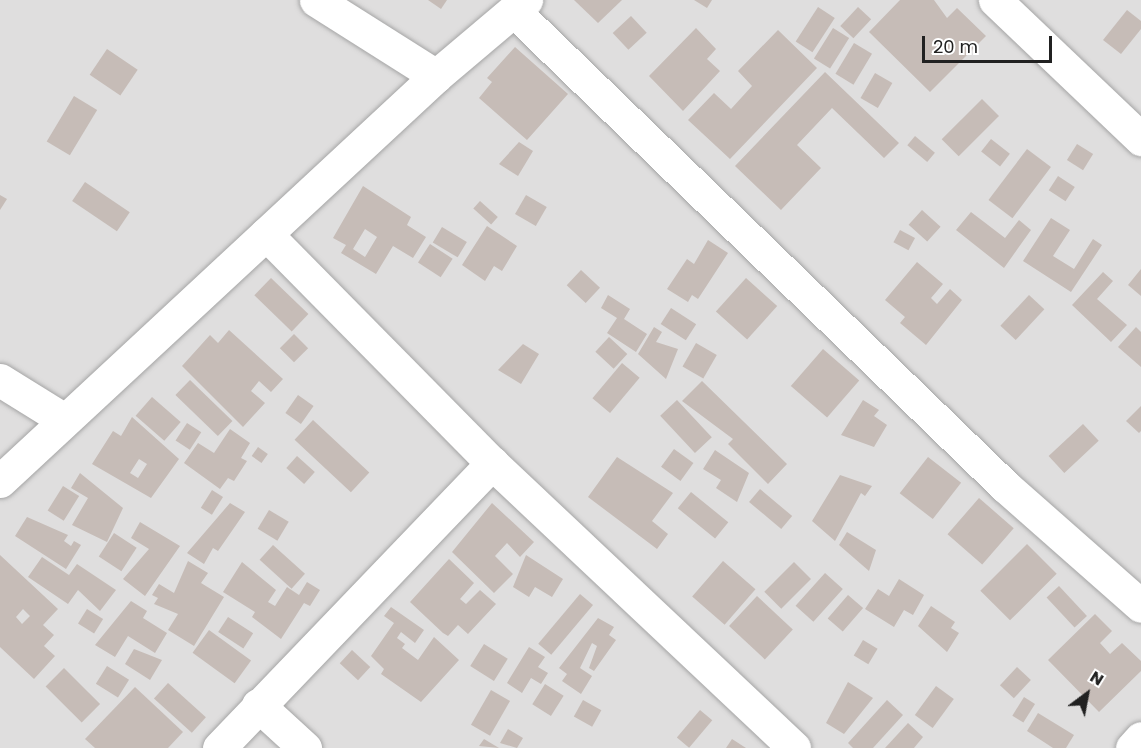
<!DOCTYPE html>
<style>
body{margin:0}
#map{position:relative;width:1141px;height:748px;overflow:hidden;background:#f1ede8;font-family:Poppins,sans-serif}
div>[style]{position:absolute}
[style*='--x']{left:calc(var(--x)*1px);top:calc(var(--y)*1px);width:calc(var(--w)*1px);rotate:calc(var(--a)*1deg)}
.residential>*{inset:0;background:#dfdede;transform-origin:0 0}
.building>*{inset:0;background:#c6bcb7;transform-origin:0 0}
.roads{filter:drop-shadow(0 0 2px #a5a5a5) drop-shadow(0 0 2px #a5a5a5)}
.minor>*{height:33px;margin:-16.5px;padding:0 16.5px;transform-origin:16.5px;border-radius:16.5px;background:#fff}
span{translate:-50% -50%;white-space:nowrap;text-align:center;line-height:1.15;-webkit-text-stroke:4.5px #fff;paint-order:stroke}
.north{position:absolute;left:1057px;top:664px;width:60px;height:60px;-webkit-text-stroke:4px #fff;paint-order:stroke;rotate:32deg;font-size:16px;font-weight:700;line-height:24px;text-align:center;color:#212121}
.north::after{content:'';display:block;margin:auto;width:21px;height:27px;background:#212121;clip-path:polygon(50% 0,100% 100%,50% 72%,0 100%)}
.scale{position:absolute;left:922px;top:36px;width:130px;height:27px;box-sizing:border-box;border:3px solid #212121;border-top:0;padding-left:8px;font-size:18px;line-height:21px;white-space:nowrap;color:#212121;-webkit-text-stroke:4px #fff;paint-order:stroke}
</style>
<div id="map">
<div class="residential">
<i style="left:0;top:0;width:1141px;height:748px"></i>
</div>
<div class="building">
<i style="clip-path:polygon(428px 0,447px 0,441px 9px)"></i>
<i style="clip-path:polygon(574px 0,622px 0,598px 23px)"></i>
<i style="clip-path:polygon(694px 0,712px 0,707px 8px)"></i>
<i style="clip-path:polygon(900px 0,934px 0,947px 18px,957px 8px,986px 36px,930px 92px,869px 32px)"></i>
<i style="left:818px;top:7px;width:20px;height:41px;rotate:33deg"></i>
<i style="left:858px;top:7px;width:18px;height:26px;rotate:43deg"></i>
<i style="clip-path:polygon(1127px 10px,1141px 21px,1141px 29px,1121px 54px,1103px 40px)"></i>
<i style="left:631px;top:16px;width:23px;height:25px;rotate:47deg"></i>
<i style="clip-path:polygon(696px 28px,716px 49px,707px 59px,720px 71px,683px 111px,649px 76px)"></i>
<i style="left:833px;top:28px;width:19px;height:36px;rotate:32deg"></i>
<i style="clip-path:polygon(778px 30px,817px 68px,730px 159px,688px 120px,714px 93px,731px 109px,752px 86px,738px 71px)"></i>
<i style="left:854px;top:43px;width:21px;height:36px;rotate:31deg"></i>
<i style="clip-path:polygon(515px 47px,568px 94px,527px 140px,479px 98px,492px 82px,487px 78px)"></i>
<i style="left:107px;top:49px;width:37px;height:31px;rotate:34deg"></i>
<i style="clip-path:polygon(825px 72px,899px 143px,884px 158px,832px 108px,797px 145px,821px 168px,781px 210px,735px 166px)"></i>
<i style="left:875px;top:73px;width:20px;height:29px;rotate:30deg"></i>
<i style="left:74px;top:96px;width:27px;height:53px;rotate:31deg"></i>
<i style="left:982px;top:99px;width:24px;height:57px;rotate:45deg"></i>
<i style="left:915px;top:136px;width:26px;height:12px;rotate:40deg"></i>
<i style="left:991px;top:139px;width:24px;height:16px;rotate:38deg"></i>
<i style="clip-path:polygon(519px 142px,533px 151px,518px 176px,499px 164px)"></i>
<i style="left:1077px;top:144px;width:19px;height:19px;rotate:32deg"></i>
<i style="left:1027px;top:149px;width:30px;height:64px;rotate:37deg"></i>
<i style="left:1058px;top:176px;width:20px;height:17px;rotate:33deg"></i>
<i style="left:85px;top:182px;width:54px;height:23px;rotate:34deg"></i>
<i style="clip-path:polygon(evenodd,363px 186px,411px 217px,407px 225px,426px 237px,413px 258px,393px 246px,376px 274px,341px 253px,346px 245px,333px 238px,363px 186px,365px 229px,377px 237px,365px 257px,353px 249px,365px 229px)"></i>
<i style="clip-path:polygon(0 195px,7px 199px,0 210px)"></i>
<i style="left:526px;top:195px;width:24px;height:22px;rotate:30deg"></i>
<i style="left:480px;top:201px;width:24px;height:10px;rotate:42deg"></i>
<i style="left:922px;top:210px;width:25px;height:20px;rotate:42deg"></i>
<i style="clip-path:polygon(971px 212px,1005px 238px,1019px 220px,1031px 230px,1004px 268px,956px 230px)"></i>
<i style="clip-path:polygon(1051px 218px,1070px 230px,1053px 256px,1074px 269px,1093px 239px,1102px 245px,1071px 292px,1023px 261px)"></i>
<i style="clip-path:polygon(487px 226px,517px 246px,502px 271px,494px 266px,485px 281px,462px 265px)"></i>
<i style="left:442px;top:227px;width:29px;height:18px;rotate:31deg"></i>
<i style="left:900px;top:230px;width:17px;height:14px;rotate:28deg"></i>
<i style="clip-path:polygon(708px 240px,728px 253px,698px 299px,692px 295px,688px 302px,667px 289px,687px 259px,694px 264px)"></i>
<i style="left:430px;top:244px;width:27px;height:22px;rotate:33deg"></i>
<i style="clip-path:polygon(917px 262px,943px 284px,931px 298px,937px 304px,950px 289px,962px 300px,926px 345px,900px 323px,905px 317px,885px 300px)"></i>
<i style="clip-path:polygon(1141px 269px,1141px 296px,1128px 285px)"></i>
<i style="left:581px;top:270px;width:26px;height:21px;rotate:43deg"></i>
<i style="clip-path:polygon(1103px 272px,1113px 281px,1097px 299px,1127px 325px,1111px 342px,1072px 305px)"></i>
<i style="left:271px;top:278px;width:52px;height:24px;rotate:44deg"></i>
<i style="left:746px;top:278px;width:42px;height:45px;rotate:42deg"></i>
<i style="clip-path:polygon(608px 295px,630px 309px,624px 319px,647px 334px,636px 352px,607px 333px,617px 318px,601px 308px)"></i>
<i style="left:1029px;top:295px;width:21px;height:42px;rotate:43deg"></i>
<i style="left:671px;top:308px;width:30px;height:19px;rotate:33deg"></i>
<i style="clip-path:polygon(654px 327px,662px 332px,656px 342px,678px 349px,666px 379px,638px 354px)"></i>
<i style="clip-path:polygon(1136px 327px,1141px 332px,1141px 367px,1118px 347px)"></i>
<i style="clip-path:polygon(229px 330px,283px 379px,271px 392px,259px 381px,251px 391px,265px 403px,243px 427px,182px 366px,210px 335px,218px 343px)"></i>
<i style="left:294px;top:334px;width:20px;height:20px;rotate:45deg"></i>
<i style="left:609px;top:337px;width:25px;height:20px;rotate:43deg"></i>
<i style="left:696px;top:343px;width:24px;height:27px;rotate:30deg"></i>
<i style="clip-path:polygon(523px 344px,539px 354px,521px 384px,498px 370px)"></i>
<i style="left:823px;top:349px;width:48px;height:49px;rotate:41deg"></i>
<i style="left:622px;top:363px;width:23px;height:46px;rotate:40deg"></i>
<i style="left:190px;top:380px;width:59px;height:21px;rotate:44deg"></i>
<i style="clip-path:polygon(702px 381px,787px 464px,768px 484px,728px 444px,733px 439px,682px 401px)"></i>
<i style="left:298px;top:395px;width:19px;height:22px;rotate:35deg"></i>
<i style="left:152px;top:397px;width:38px;height:25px;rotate:41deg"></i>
<i style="left:677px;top:400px;width:51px;height:23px;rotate:47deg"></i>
<i style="clip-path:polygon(863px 400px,879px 410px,874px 416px,887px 425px,874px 447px,841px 435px)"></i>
<i style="clip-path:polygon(1141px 406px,1141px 431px,1139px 433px,1126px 421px)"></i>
<i style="clip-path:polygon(evenodd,132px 417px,179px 459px,151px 498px,92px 464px,113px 431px,121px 436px,132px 417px,139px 459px,147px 464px,138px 478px,130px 473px,139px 459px)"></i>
<i style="left:313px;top:420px;width:77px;height:27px;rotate:43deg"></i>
<i style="left:187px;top:423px;width:17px;height:21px;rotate:33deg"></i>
<i style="left:1083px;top:424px;width:23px;height:47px;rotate:47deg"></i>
<i style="clip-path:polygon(230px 429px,250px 443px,241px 458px,247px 461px,234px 481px,228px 478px,220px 489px,184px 463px,198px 443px,214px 453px)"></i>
<i style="left:258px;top:447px;width:12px;height:11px;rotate:35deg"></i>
<i style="left:674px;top:449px;width:24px;height:22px;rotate:36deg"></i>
<i style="clip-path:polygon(715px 450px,749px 473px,737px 502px,716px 488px,721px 480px,703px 469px)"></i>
<i style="left:297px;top:456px;width:24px;height:16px;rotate:42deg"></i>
<i style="clip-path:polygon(617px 457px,673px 493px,652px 521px,668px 534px,657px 549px,588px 497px)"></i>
<i style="left:928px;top:457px;width:42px;height:46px;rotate:38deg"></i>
<i style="clip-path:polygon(80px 473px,123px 508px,107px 542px,72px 525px,88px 498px,71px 488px)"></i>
<i style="clip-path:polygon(840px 475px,872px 486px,865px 496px,861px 493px,835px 541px,812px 521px)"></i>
<i style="left:63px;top:486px;width:19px;height:29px;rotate:32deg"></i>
<i style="left:760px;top:489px;width:42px;height:17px;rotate:40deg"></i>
<i style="left:212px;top:490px;width:13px;height:21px;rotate:32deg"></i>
<i style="left:691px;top:492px;width:48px;height:21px;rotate:39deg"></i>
<i style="left:979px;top:498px;width:46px;height:48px;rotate:41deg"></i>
<i style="clip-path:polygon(230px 503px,245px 512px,218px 551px,213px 548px,204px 564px,187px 553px)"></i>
<i style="clip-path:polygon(492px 503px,534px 542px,520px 557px,507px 543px,495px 556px,513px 574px,494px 593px,452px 552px)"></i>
<i style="left:269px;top:510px;width:23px;height:22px;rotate:31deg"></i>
<i style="clip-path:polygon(27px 517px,68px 535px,64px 541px,71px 546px,74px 541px,81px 545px,66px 569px,15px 536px)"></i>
<i style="clip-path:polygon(140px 522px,180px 546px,145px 596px,123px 579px,149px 549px,131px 538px)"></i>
<i style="clip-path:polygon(847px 532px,876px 550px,869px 571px,839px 545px)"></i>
<i style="left:114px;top:533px;width:27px;height:28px;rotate:33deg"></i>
<i style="left:1027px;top:544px;width:42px;height:66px;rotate:45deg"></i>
<i style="left:273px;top:545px;width:43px;height:20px;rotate:42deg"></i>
<i style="clip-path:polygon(evenodd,0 555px,58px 609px,43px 625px,54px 635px,44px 646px,55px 656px,34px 679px,0 647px,0 555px,23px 609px,30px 616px,22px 624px,16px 617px,23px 609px)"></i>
<i style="clip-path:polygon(526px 555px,563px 579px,552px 597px,535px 587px,529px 597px,513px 587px)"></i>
<i style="clip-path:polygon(42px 557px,69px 575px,77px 564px,116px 590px,100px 611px,78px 590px,68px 604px,28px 577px)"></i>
<i style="clip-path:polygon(449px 559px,474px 583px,460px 599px,466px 604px,480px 590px,496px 604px,468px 634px,458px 625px,448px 636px,443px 633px,410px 602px)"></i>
<i style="clip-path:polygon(188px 561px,208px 573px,201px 583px,224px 597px,194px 646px,168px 630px,178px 614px,154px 604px,158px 598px,152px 595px,159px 584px,174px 593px)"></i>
<i style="left:723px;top:561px;width:43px;height:47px;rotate:41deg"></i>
<i style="clip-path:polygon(242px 562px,276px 590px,268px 602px,275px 606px,287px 587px,299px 595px,307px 582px,320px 590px,310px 606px,304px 603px,281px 639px,252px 617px,255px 612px,223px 592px)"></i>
<i style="left:794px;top:562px;width:24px;height:42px;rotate:45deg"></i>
<i style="left:825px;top:573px;width:24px;height:44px;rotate:42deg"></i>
<i style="clip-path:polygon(899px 579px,924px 595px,913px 615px,904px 610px,894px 627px,865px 609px,878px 589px,889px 596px)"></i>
<i style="left:1059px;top:586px;width:41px;height:17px;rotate:47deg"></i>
<i style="left:580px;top:594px;width:17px;height:65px;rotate:40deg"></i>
<i style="left:848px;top:595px;width:20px;height:31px;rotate:41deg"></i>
<i style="left:757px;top:596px;width:49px;height:41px;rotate:43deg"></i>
<i style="clip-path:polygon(131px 601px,147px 611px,143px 618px,167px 633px,155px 653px,128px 636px,115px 657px,95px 645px)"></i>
<i style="clip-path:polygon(931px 606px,955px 622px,951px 628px,959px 633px,947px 652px,918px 626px)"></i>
<i style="clip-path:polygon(391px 607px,424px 630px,415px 643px,401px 632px,397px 638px,405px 644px,402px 648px,418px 660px,434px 637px,459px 660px,421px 702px,381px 674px,384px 669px,371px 656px,394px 623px,384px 616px)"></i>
<i style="left:87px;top:609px;width:19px;height:17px;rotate:32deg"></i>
<i style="clip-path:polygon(1095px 614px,1112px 631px,1100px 643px,1110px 654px,1122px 643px,1141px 661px,1141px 671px,1099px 712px,1048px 660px)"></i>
<i style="left:228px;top:617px;width:30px;height:18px;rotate:33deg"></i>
<i style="clip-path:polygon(598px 618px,614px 627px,609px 635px,616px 640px,594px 671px,589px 668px,597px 646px,592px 643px,580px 668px,592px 676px,581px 694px,562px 681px,567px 674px,559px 668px)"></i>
<i style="left:209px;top:630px;width:52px;height:28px;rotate:36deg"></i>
<i style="left:863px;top:640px;width:17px;height:18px;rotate:31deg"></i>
<i style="left:484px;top:644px;width:28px;height:26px;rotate:32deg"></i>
<i style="clip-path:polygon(529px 647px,545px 657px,538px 667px,548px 673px,541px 684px,531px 678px,522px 693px,507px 683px)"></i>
<i style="clip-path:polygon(134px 649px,162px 660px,150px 680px,125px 664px)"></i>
<i style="left:352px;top:650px;width:25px;height:18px;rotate:43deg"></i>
<i style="left:107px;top:666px;width:26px;height:21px;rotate:32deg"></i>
<i style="left:1017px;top:667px;width:19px;height:25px;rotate:43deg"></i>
<i style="left:64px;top:668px;width:51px;height:26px;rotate:45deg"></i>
<i style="clip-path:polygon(848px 682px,873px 698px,844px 734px,826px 723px)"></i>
<i style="left:168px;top:683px;width:51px;height:21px;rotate:42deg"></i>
<i style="left:545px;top:684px;width:22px;height:24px;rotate:32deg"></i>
<i style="left:936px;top:686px;width:22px;height:36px;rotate:36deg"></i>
<i style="clip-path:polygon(135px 687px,183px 732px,168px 748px,95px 748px,85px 739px)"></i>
<i style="left:491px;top:690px;width:22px;height:40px;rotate:30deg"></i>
<i style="left:1024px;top:697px;width:13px;height:22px;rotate:32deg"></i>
<i style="left:583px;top:700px;width:21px;height:19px;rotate:29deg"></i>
<i style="clip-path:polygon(887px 700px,903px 715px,873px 748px,853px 748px,848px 743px)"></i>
<i style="left:700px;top:710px;width:16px;height:36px;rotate:40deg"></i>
<i style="clip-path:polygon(1038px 713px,1074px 735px,1066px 748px,1053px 748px,1027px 731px)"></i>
<i style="clip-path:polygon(908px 723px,923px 737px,914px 748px,885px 748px)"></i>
<i style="clip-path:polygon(508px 729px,523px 738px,517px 748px,500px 743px)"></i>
<i style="clip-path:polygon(484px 739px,499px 748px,479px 746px)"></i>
<i style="clip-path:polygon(732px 739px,746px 748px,726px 748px)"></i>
</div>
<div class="roads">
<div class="minor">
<i style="--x:316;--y:0;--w:142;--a:32.3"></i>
<i style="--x:995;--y:0;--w:202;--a:43.6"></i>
<i style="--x:514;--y:11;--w:683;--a:44.05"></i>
<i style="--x:1005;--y:486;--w:181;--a:41.4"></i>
<i style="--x:266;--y:234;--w:322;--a:45.4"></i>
<i style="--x:492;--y:463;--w:415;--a:43.3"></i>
<i style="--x:0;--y:380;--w:74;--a:31.8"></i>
<i style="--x:0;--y:481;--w:595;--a:-42.89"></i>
<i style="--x:436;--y:76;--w:118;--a:-40.2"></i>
<i style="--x:258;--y:705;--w:64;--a:42.5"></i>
<i style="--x:219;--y:748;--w:395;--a:-46.2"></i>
<i style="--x:1132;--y:748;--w:13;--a:-48"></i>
</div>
</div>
<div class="north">N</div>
<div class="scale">20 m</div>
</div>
